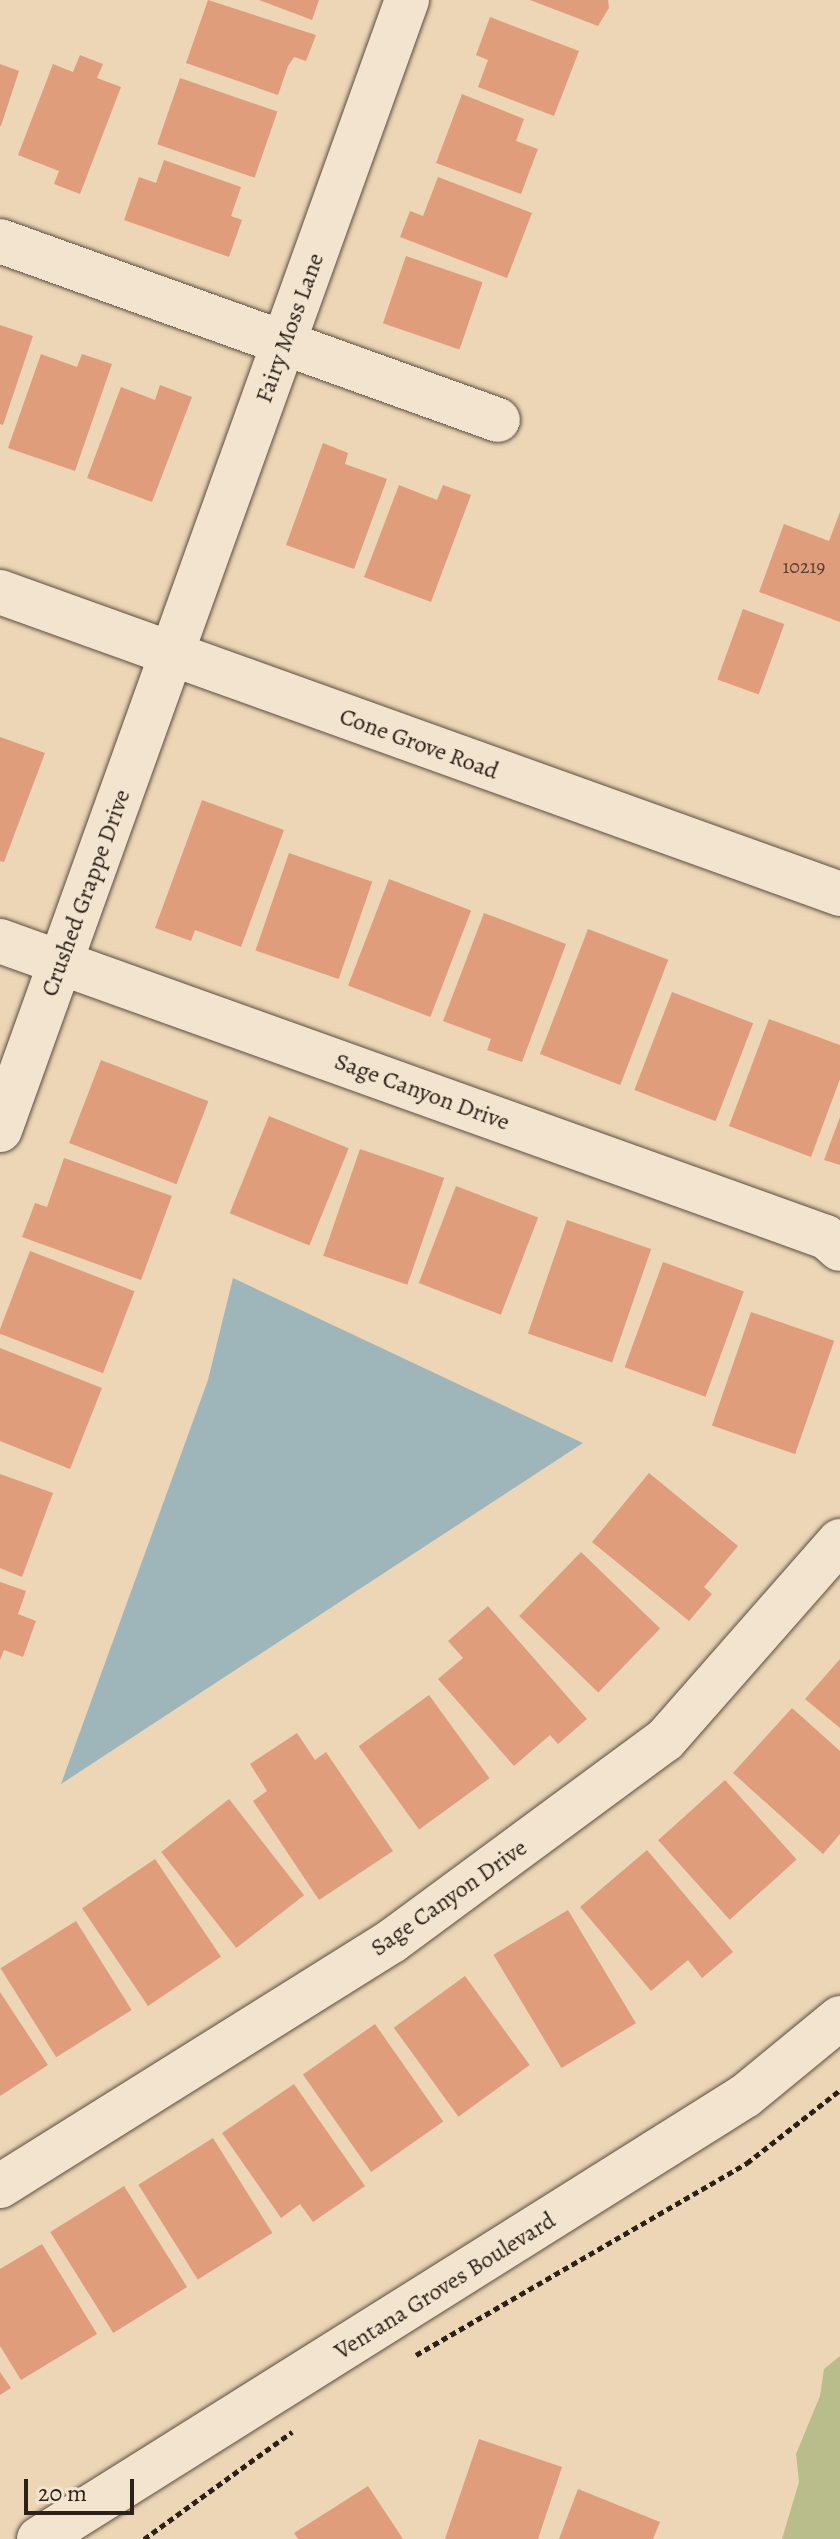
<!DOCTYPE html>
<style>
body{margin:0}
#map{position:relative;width:840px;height:2539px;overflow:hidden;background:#ecd6b5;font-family:Alegreya,serif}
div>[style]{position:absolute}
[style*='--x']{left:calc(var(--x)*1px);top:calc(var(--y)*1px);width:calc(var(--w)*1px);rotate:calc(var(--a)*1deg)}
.green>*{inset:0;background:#b9bd8c}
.water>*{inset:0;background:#9eb6b9}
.building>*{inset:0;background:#e09d7c;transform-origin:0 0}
.path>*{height:5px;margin-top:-2.5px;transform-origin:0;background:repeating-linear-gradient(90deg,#2b2119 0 6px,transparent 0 10px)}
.roads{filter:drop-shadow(0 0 2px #5b4e40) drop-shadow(0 0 2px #5b4e40)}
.minor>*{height:44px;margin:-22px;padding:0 22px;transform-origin:22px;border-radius:22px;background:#f3e4cf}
span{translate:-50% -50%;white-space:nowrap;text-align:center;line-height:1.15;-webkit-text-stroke:8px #f3e4cf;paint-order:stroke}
.number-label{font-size:20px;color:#584032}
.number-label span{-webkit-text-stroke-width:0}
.street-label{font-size:24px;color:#2b2119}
.scale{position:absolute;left:24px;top:2479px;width:110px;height:36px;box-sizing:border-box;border:4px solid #2b2119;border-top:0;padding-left:10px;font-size:24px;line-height:28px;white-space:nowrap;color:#2b2119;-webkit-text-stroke:6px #f3e4cf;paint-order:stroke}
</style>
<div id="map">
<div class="green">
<i style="clip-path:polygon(840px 2356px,840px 2539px,782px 2539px,799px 2482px,796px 2454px,820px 2396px,824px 2369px)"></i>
</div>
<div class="water">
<i style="clip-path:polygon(233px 1278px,583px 1443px,61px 1784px,208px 1380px)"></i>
</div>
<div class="building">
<i style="clip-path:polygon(208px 0,316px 35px,306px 61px,294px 57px,288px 66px,278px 95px,186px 63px)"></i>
<i style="clip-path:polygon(259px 0,319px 0,312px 20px)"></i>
<i style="clip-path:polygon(530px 0,608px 0,609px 8px,598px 26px)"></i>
<i style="clip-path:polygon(490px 17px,579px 51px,554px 116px,478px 87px,488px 60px,476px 55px)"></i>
<i style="clip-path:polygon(80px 55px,103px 64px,97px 78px,121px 87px,80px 194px,54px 184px,59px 171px,18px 155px,53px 64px,73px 72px)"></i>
<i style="clip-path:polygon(0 64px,19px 71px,1px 126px,0 126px)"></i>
<i style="left:180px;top:78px;width:103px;height:70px;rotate:19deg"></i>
<i style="clip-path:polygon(462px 94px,524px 119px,516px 141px,538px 149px,521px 194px,436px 163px)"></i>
<i style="clip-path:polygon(164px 160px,241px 187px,231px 216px,242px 220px,229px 257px,124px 220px,139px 177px,156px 183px)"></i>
<i style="clip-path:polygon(438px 177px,532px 213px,507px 278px,400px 237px,410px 211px,423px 216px)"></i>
<i style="left:406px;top:256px;width:81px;height:71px;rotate:19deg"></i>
<i style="clip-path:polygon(0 325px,33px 336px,3px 425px,0 424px)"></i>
<i style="clip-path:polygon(41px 354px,77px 367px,82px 354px,112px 364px,75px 471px,8px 448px)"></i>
<i style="clip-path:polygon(160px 385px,192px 397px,152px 502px,87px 478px,121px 387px,155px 400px)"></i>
<i style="clip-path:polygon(323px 443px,348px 453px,345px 464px,387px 479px,354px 569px,286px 545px)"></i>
<i style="clip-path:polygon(399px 485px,437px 500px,443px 485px,471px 495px,431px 602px,364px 577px)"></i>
<i style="clip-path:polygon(840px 512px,840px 622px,759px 592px,784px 524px,829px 541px)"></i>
<i style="left:743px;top:609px;width:44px;height:75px;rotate:20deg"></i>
<i style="clip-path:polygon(0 737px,45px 753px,4px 862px,0 861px)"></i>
<i style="clip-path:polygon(202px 800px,284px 830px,241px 947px,195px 930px,191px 941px,155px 928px)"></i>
<i style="left:289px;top:853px;width:88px;height:103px;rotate:19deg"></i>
<i style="left:389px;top:879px;width:88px;height:114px;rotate:21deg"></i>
<i style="clip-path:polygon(484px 913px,566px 944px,522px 1062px,487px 1050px,491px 1039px,443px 1021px)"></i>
<i style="left:588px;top:929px;width:86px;height:134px;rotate:21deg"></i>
<i style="left:672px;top:992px;width:87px;height:105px;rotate:21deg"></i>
<i style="clip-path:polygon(769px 1019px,840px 1045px,840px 1079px,811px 1157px,729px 1126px)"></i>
<i style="left:101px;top:1060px;width:115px;height:89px;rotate:21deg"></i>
<i style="left:269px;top:1116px;width:86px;height:105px;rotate:22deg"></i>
<i style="clip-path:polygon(840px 1117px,840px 1165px,824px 1160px)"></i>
<i style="left:360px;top:1149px;width:89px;height:113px;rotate:19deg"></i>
<i style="clip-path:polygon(64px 1158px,172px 1196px,141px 1280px,22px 1237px,35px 1203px,47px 1207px)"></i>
<i style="left:456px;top:1186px;width:88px;height:104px;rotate:21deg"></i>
<i style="left:567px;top:1220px;width:89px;height:120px;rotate:19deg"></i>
<i style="left:30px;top:1251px;width:112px;height:88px;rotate:21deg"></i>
<i style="left:663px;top:1262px;width:86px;height:112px;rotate:20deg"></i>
<i style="left:751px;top:1312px;width:88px;height:120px;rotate:19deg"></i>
<i style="clip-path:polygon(0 1348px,102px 1388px,70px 1469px,0 1441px)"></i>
<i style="clip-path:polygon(649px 1473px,738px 1546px,704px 1587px,712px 1594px,689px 1621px,592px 1542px)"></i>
<i style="clip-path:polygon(0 1474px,53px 1493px,22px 1577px,0 1568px)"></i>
<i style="left:581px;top:1552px;width:110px;height:89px;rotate:44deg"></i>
<i style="clip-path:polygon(0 1582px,26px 1591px,18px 1614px,36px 1621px,23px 1657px,4px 1650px,0 1660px)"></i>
<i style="clip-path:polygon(488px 1606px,587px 1719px,558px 1744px,550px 1735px,514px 1766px,438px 1679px,463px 1658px,448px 1641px)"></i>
<i style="clip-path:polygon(840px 1659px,840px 1728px,805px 1699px)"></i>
<i style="left:429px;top:1695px;width:103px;height:87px;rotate:54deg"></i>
<i style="clip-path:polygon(792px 1708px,840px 1751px,840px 1834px,823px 1854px,733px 1773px)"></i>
<i style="clip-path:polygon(297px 1733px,315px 1760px,326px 1752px,393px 1851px,319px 1900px,253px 1801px,267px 1791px,250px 1764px)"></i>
<i style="left:725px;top:1780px;width:107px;height:90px;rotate:48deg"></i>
<i style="left:229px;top:1799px;width:122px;height:86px;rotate:52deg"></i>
<i style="clip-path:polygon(647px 1850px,733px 1952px,702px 1978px,688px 1960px,651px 1991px,580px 1907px)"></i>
<i style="left:155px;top:1859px;width:118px;height:88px;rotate:56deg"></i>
<i style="left:568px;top:1910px;width:132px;height:87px;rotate:59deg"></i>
<i style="left:76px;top:1921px;width:105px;height:89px;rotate:58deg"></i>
<i style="left:465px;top:1976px;width:110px;height:88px;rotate:54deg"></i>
<i style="clip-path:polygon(0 1992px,48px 2065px,0 2096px)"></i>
<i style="left:375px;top:2024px;width:119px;height:88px;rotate:55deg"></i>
<i style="clip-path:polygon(294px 2084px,365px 2186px,313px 2222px,300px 2204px,281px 2218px,222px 2133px)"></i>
<i style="left:213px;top:2138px;width:112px;height:88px;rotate:58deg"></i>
<i style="left:124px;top:2186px;width:119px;height:87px;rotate:58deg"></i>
<i style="clip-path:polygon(42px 2244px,97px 2334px,21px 2380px,0 2346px,0 2269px)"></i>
<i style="clip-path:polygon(0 2372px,11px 2388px,0 2395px)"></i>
<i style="clip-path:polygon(479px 2439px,562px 2467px,538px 2539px,445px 2539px)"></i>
<i style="clip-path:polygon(368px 2486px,403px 2539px,298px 2539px,294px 2533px)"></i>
<i style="clip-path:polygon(578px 2489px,660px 2522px,653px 2539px,559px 2539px)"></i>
</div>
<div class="path">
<i style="--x:416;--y:2355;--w:383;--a:-30.1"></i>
<i style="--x:747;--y:2163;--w:118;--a:-38.1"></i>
<i style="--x:144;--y:2539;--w:183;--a:-35.9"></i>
</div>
<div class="roads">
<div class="minor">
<i style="--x:0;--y:241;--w:529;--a:19.77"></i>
<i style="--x:0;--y:592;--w:893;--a:19.77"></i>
<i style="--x:0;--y:941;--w:877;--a:19.72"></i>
<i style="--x:826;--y:1237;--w:18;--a:41"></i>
<i style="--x:0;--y:1130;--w:1201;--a:-70.19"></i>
<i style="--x:0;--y:2186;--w:462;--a:-32"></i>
<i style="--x:392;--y:1941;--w:339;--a:-36.4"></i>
<i style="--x:665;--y:1740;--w:265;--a:-48.7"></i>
<i style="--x:39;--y:2539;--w:833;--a:-32.11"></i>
<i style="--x:745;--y:2096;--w:123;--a:-39.4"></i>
</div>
</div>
<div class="number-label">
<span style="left:804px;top:566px">10219</span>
</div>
<div class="street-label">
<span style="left:290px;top:328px;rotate:-70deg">Fairy Moss Lane</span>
<span style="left:419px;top:744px;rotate:20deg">Cone Grove Road</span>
<span style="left:86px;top:893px;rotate:-70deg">Crushed Grappe Drive</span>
<span style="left:422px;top:1092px;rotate:20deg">Sage Canyon Drive</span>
<span style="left:449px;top:1898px;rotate:-35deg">Sage Canyon Drive</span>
<span style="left:445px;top:2286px;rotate:-32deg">Ventana Groves Boulevard</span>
</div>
<div class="scale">20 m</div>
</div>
